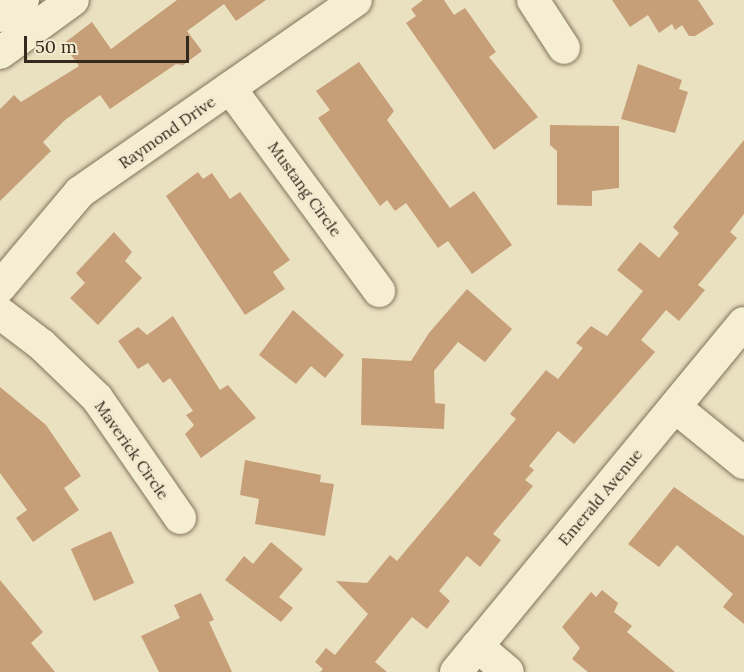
<!DOCTYPE html>
<style>
body{margin:0}
#map{position:relative;width:744px;height:672px;overflow:hidden;background:#eae1c1;font-family:Lora,serif}
div>[style]{position:absolute}
[style*='--x']{left:calc(var(--x)*1px);top:calc(var(--y)*1px);width:calc(var(--w)*1px);rotate:calc(var(--a)*1deg)}
.building>*{inset:0;background:#c69f79;transform-origin:0 0}
.roads{filter:drop-shadow(0 0 2px #82725a) drop-shadow(0 0 2px #82725a)}
.minor>*{height:32px;margin:-16px;padding:0 16px;transform-origin:16px;border-radius:16px;background:#f6eed3}
span{translate:-50% -50%;white-space:nowrap;text-align:center;line-height:1.15;-webkit-text-stroke:6px #f2ebd0;paint-order:stroke}
.street-label{font-size:16px;color:#33291d}
.scale{position:absolute;left:24px;top:36px;width:165px;height:27px;box-sizing:border-box;border:3px solid #33291d;border-top:0;padding-left:8px;font-size:18px;line-height:21px;white-space:nowrap;color:#33291d;-webkit-text-stroke:4px #f2ebd0;paint-order:stroke}
</style>
<div id="map">
<div class="building">
<i style="clip-path:polygon(177px 0,266px 0,236px 21px,224px 4px,187px 31px,202px 51px,183px 65px,176px 64px,110px 109px,100px 95px,65px 120px,43px 142px,51px 151px,0 201px,0 109px,14px 95px,21px 102px,79px 66px,63px 44px,92px 22px,111px 49px)"></i>
<i style="clip-path:polygon(423px 0,444px 0,454px 15px,465px 8px,496px 52px,489px 57px,538px 117px,494px 150px,406px 23px,416px 16px,411px 9px)"></i>
<i style="clip-path:polygon(612px 0,698px 0,714px 24px,695px 36px,689px 36px,682px 25px,675px 30px,672px 24px,659px 33px,648px 15px,630px 27px)"></i>
<i style="clip-path:polygon(359px 62px,394px 111px,387px 120px,450px 208px,474px 191px,512px 245px,472px 274px,448px 241px,438px 248px,406px 203px,395px 211px,387px 200px,380px 206px,318px 118px,330px 110px,316px 91px)"></i>
<i style="clip-path:polygon(638px 64px,682px 80px,679px 89px,688px 92px,675px 133px,621px 119px)"></i>
<i style="clip-path:polygon(550px 125px,619px 126px,619px 188px,592px 191px,592px 206px,557px 205px,557px 151px,550px 145px)"></i>
<i style="clip-path:polygon(744px 140px,744px 214px,730px 232px,737px 238px,698px 285px,705px 290px,679px 321px,666px 310px,641px 340px,655px 352px,574px 444px,558px 431px,529px 466px,534px 470px,525px 480px,533px 486px,493px 534px,501px 540px,480px 567px,467px 556px,439px 591px,450px 601px,427px 629px,412px 617px,375px 662px,387px 672px,320px 672px,323px 669px,315px 662px,326px 648px,335px 655px,368px 614px,336px 581px,367px 583px,390px 555px,397px 561px,516px 419px,510px 414px,546px 370px,558px 379px,583px 348px,576px 343px,591px 326px,607px 336px,643px 291px,617px 270px,640px 242px,659px 258px,679px 233px,673px 227px)"></i>
<i style="clip-path:polygon(198px 172px,203px 179px,212px 173px,230px 199px,240px 192px,290px 260px,273px 272px,285px 289px,245px 315px,166px 196px)"></i>
<i style="clip-path:polygon(114px 232px,132px 252px,125px 261px,142px 278px,98px 325px,70px 298px,85px 283px,76px 273px)"></i>
<i style="clip-path:polygon(467px 289px,512px 329px,485px 362px,458px 342px,434px 371px,435px 403px,445px 404px,444px 429px,361px 425px,362px 358px,411px 361px,429px 333px)"></i>
<i style="clip-path:polygon(293px 310px,344px 355px,325px 378px,311px 366px,296px 384px,259px 355px)"></i>
<i style="clip-path:polygon(173px 316px,220px 390px,228px 385px,256px 418px,201px 458px,185px 434px,194px 425px,186px 415px,193px 411px,170px 378px,163px 383px,148px 363px,138px 369px,118px 341px,138px 327px,147px 335px)"></i>
<i style="clip-path:polygon(0 387px,46px 425px,81px 476px,64px 488px,79px 510px,33px 542px,16px 518px,27px 510px,0 473px)"></i>
<i style="clip-path:polygon(245px 460px,321px 475px,320px 482px,334px 484px,325px 536px,255px 524px,259px 499px,240px 495px)"></i>
<i style="clip-path:polygon(674px 487px,744px 536px,744px 624px,723px 607px,733px 594px,677px 545px,659px 567px,628px 544px)"></i>
<i style="left:111px;top:531px;width:57px;height:44px;rotate:66deg"></i>
<i style="clip-path:polygon(271px 542px,303px 569px,279px 597px,293px 608px,281px 622px,225px 580px,244px 556px,253px 564px)"></i>
<i style="clip-path:polygon(0 580px,43px 632px,31px 643px,55px 672px,0 672px)"></i>
<i style="clip-path:polygon(602px 590px,618px 603px,614px 612px,632px 626px,627px 632px,675px 672px,588px 672px,572px 659px,580px 648px,562px 627px,591px 592px,596px 597px)"></i>
<i style="clip-path:polygon(201px 593px,214px 620px,209px 622px,232px 672px,159px 672px,141px 636px,180px 618px,174px 605px)"></i>
</div>
<div class="roads">
<div class="minor">
<i style="--x:533;--y:0;--w:57;--a:57.1"></i>
<i style="--x:0;--y:16;--w:28;--a:-35"></i>
<i style="--x:0;--y:53;--w:90;--a:-36"></i>
<i style="--x:230;--y:88;--w:252;--a:53.7"></i>
<i style="--x:0;--y:287;--w:124;--a:-49.9"></i>
<i style="--x:80;--y:192;--w:336;--a:-34.8"></i>
<i style="--x:0;--y:313;--w:53;--a:37.3"></i>
<i style="--x:42;--y:345;--w:76;--a:43.9"></i>
<i style="--x:97;--y:398;--w:146;--a:55.3"></i>
<i style="--x:675;--y:407;--w:89;--a:39.1"></i>
<i style="--x:477;--y:646;--w:40;--a:40"></i>
<i style="--x:456;--y:672;--w:452;--a:-50.5"></i>
</div>
</div>
<div class="street-label">
<span style="left:167px;top:132px;rotate:-35deg">Raymond Drive</span>
<span style="left:305px;top:189px;rotate:54deg">Mustang Circle</span>
<span style="left:132px;top:450px;rotate:55deg">Maverick Circle</span>
<span style="left:600px;top:497px;rotate:-50deg">Emerald Avenue</span>
</div>
<div class="scale">50 m</div>
</div>
